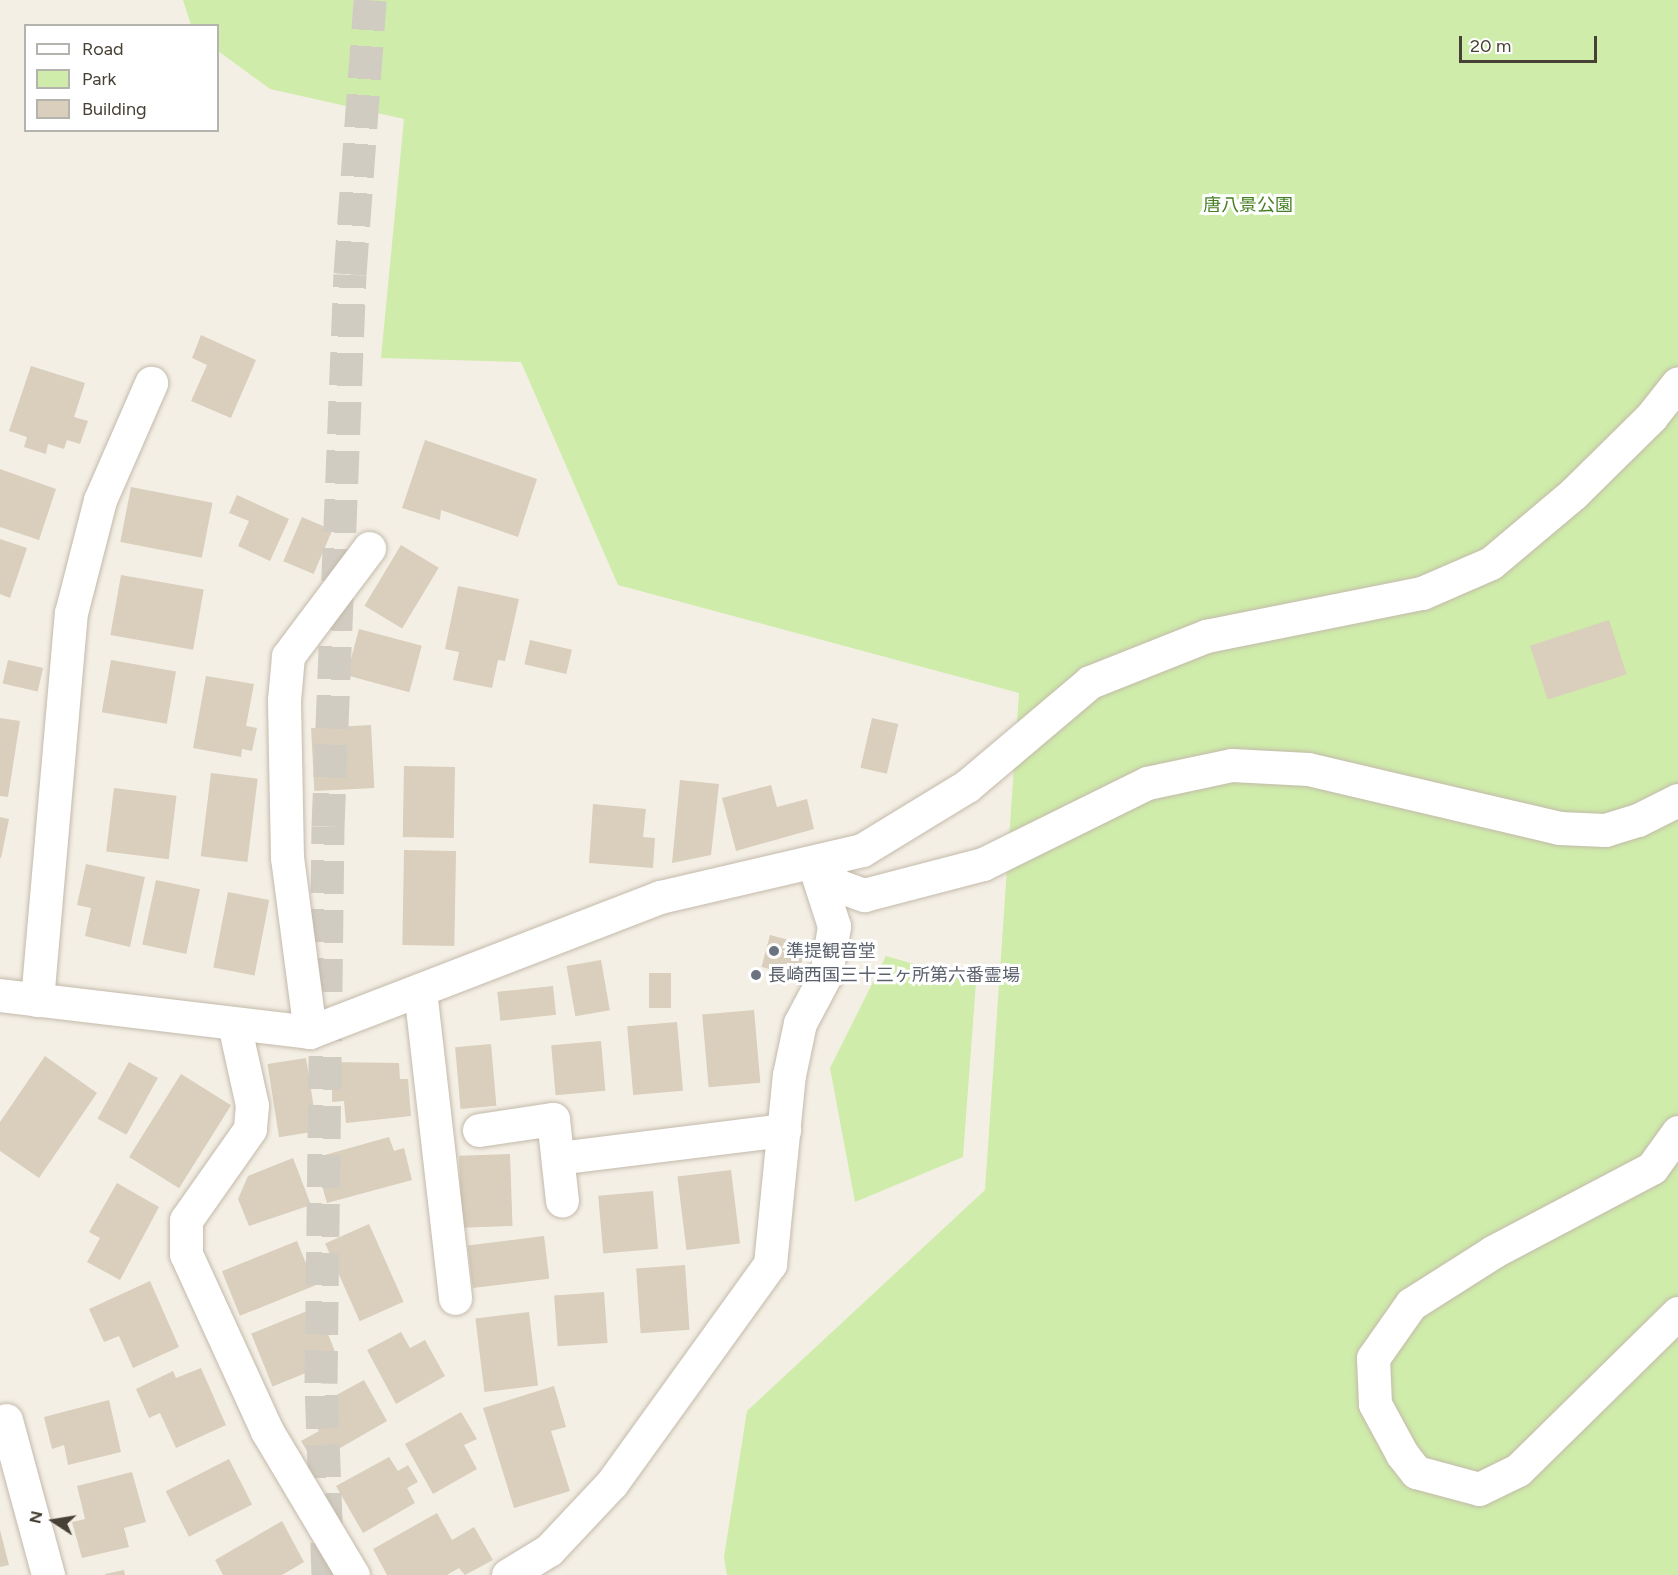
<!DOCTYPE html>
<meta charset="utf-8">
<style>
body{margin:0}
#map{position:relative;width:1678px;height:1575px;overflow:hidden;background:#f4efe5;font-family:Figtree,"Noto Sans JP",sans-serif}
div>[style]{position:absolute}
[style*='--x']{left:calc(var(--x)*1px);top:calc(var(--y)*1px);width:calc(var(--w)*1px);rotate:calc(var(--a)*1deg)}
.green>*{inset:0;background:#cfecaa}
.building>*{inset:0;background:#dacebc;transform-origin:0 0}
.highway-tunnel>*{height:33px;margin-top:-16.5px;transform-origin:0;background:repeating-linear-gradient(90deg,#d1ccc2 0 33px,transparent 0 49px)}
.roads{filter:drop-shadow(0 0 2px #c3baaa) drop-shadow(0 0 2px #c3baaa)}
.minor>*{height:33px;margin:-16.5px;padding:0 16.5px;transform-origin:16.5px;border-radius:16.5px;background:#fff}
.dots>*{width:16px;height:16px;translate:-50% -50%;box-sizing:border-box;border:3px solid #fff;border-radius:50%}
span{translate:-50% -50%;white-space:nowrap;text-align:center;line-height:1.15;-webkit-text-stroke:6px #fff;paint-order:stroke}
.park-label{font-size:18px;color:#467f22}
.worship-label{font-size:18px;color:#5b616d}
.left{translate:0 -50%;text-align:left}
.legend{position:absolute;left:24px;top:24px;width:195px;height:108px;box-sizing:border-box;background:#fff;border:2px solid #b5b3ae;margin:0;padding:8px 10px;list-style:none;font-size:18px;color:#474034}
.legend li{display:flex;align-items:center;gap:12px;height:30px}
.legend b{width:30px;border:2px solid #b5b3ae}
.north{position:absolute;left:24px;top:1491px;width:60px;height:60px;-webkit-text-stroke:4px #fff;paint-order:stroke;rotate:282deg;font-size:16px;font-weight:700;line-height:24px;text-align:center;color:#474034}
.north::after{content:'';display:block;margin:auto;width:21px;height:27px;background:#474034;clip-path:polygon(50% 0,100% 100%,50% 72%,0 100%)}
.scale{position:absolute;left:1459px;top:36px;width:138px;height:27px;box-sizing:border-box;border:3px solid #474034;border-top:0;padding-left:8px;font-size:18px;line-height:21px;white-space:nowrap;color:#474034;-webkit-text-stroke:4px #fff;paint-order:stroke}
</style>
<div id="map">
<div class="green">
<i style="clip-path:polygon(183px 0,1678px 0,1678px 1575px,727px 1575px,724px 1557px,747px 1411px,985px 1190px,1019px 693px,618px 585px,521px 362px,381px 358px,404px 119px,270px 89px,218px 51px,218px 26px,191px 25px)"></i>
<i style="clip-path:polygon(886px 956px,976px 982px,963px 1157px,855px 1202px,830px 1068px)"></i>
</div>
<div class="building">
<i style="clip-path:polygon(201px 335px,256px 360px,231px 418px,191px 401px,207px 365px,192px 358px)"></i>
<i style="clip-path:polygon(31px 366px,85px 383px,74px 417px,88px 421px,80px 444px,67px 440px,64px 449px,48px 444px,46px 454px,24px 447px,27px 437px,9px 431px)"></i>
<i style="clip-path:polygon(425px 440px,537px 479px,518px 537px,441px 510px,440px 520px,402px 508px)"></i>
<i style="clip-path:polygon(0 469px,56px 489px,39px 540px,0 527px)"></i>
<i style="left:131px;top:487px;width:83px;height:56px;rotate:11deg"></i>
<i style="clip-path:polygon(237px 495px,289px 519px,270px 561px,238px 546px,249px 521px,229px 513px)"></i>
<i style="left:302px;top:517px;width:33px;height:48px;rotate:23deg"></i>
<i style="clip-path:polygon(0 539px,27px 548px,10px 598px,0 594px)"></i>
<i style="left:401px;top:545px;width:44px;height:71px;rotate:31deg"></i>
<i style="left:121px;top:575px;width:84px;height:61px;rotate:10deg"></i>
<i style="clip-path:polygon(458px 586px,519px 599px,505px 661px,498px 660px,492px 688px,453px 680px,459px 652px,445px 649px)"></i>
<i style="left:1609px;top:620px;width:57px;height:83px;rotate:72deg"></i>
<i style="left:359px;top:629px;width:65px;height:48px;rotate:15deg"></i>
<i style="left:530px;top:640px;width:43px;height:25px;rotate:13deg"></i>
<i style="left:8px;top:660px;width:36px;height:24px;rotate:13deg"></i>
<i style="left:111px;top:660px;width:66px;height:53px;rotate:10deg"></i>
<i style="clip-path:polygon(206px 676px,254px 684px,246px 726px,257px 728px,252px 751px,242px 749px,241px 757px,193px 748px)"></i>
<i style="clip-path:polygon(0 718px,20px 721px,8px 797px,0 796px)"></i>
<i style="left:872px;top:718px;width:27px;height:51px;rotate:13deg"></i>
<i style="left:371px;top:725px;width:63px;height:60px;rotate:87deg"></i>
<i style="left:404px;top:766px;width:51px;height:71px;rotate:1deg"></i>
<i style="left:211px;top:773px;width:47px;height:84px;rotate:7deg"></i>
<i style="clip-path:polygon(680px 780px,719px 784px,711px 855px,672px 863px)"></i>
<i style="clip-path:polygon(771px 785px,777px 807px,807px 799px,814px 829px,736px 851px,722px 798px)"></i>
<i style="left:114px;top:788px;width:63px;height:64px;rotate:7deg"></i>
<i style="clip-path:polygon(593px 804px,646px 809px,643px 837px,655px 838px,653px 868px,589px 863px)"></i>
<i style="clip-path:polygon(0 817px,9px 819px,1px 858px,0 858px)"></i>
<i style="left:404px;top:850px;width:52px;height:95px;rotate:1deg"></i>
<i style="clip-path:polygon(86px 864px,145px 877px,130px 947px,85px 936px,91px 908px,77px 905px)"></i>
<i style="left:156px;top:880px;width:45px;height:66px;rotate:12deg"></i>
<i style="left:228px;top:892px;width:42px;height:77px;rotate:11deg"></i>
<i style="left:770px;top:935px;width:38px;height:33px;rotate:15deg"></i>
<i style="left:601px;top:960px;width:51px;height:35px;rotate:80deg"></i>
<i style="left:649px;top:973px;width:22px;height:35px"></i>
<i style="left:553px;top:986px;width:29px;height:56px;rotate:84deg"></i>
<i style="left:754px;top:1010px;width:73px;height:52px;rotate:85deg"></i>
<i style="left:677px;top:1022px;width:69px;height:50px;rotate:85deg"></i>
<i style="left:601px;top:1041px;width:50px;height:50px;rotate:85deg"></i>
<i style="left:491px;top:1044px;width:62px;height:36px;rotate:85deg"></i>
<i style="clip-path:polygon(45px 1056px,97px 1093px,39px 1178px,0 1151px,0 1122px)"></i>
<i style="left:306px;top:1058px;width:74px;height:39px;rotate:81deg"></i>
<i style="left:129px;top:1062px;width:33px;height:65px;rotate:29deg"></i>
<i style="clip-path:polygon(332px 1062px,399px 1063px,400px 1079px,408px 1079px,411px 1116px,346px 1123px,344px 1101px,332px 1102px)"></i>
<i style="left:181px;top:1074px;width:59px;height:98px;rotate:32deg"></i>
<i style="clip-path:polygon(389px 1137px,394px 1151px,404px 1148px,412px 1180px,327px 1203px,314px 1158px)"></i>
<i style="left:510px;top:1154px;width:72px;height:51px;rotate:88deg"></i>
<i style="clip-path:polygon(293px 1158px,311px 1205px,249px 1226px,238px 1199px,248px 1176px)"></i>
<i style="left:731px;top:1170px;width:74px;height:54px;rotate:83deg"></i>
<i style="clip-path:polygon(117px 1183px,159px 1207px,120px 1280px,87px 1262px,100px 1238px,89px 1232px)"></i>
<i style="left:653px;top:1191px;width:58px;height:55px;rotate:85deg"></i>
<i style="left:369px;top:1224px;width:85px;height:48px;rotate:66deg"></i>
<i style="left:544px;top:1236px;width:43px;height:77px;rotate:83deg"></i>
<i style="left:297px;top:1241px;width:48px;height:81px;rotate:68deg"></i>
<i style="left:685px;top:1265px;width:65px;height:49px;rotate:86deg"></i>
<i style="clip-path:polygon(150px 1281px,179px 1347px,133px 1368px,119px 1336px,104px 1342px,89px 1309px)"></i>
<i style="left:604px;top:1292px;width:51px;height:50px;rotate:86deg"></i>
<i style="left:317px;top:1307px;width:57px;height:71px;rotate:68deg"></i>
<i style="left:529px;top:1312px;width:74px;height:54px;rotate:83deg"></i>
<i style="clip-path:polygon(401px 1332px,410px 1348px,425px 1340px,445px 1376px,396px 1404px,367px 1350px)"></i>
<i style="clip-path:polygon(201px 1368px,226px 1425px,176px 1448px,160px 1413px,149px 1418px,136px 1389px,173px 1371px,176px 1378px)"></i>
<i style="clip-path:polygon(364px 1380px,387px 1421px,314px 1463px,301px 1441px,319px 1431px,307px 1411px)"></i>
<i style="clip-path:polygon(554px 1386px,566px 1427px,551px 1431px,570px 1491px,514px 1508px,483px 1408px)"></i>
<i style="clip-path:polygon(109px 1400px,121px 1452px,68px 1465px,64px 1445px,52px 1449px,44px 1417px)"></i>
<i style="clip-path:polygon(461px 1412px,477px 1439px,464px 1445px,477px 1469px,433px 1494px,405px 1444px)"></i>
<i style="clip-path:polygon(389px 1457px,398px 1471px,408px 1465px,418px 1482px,407px 1488px,415px 1503px,363px 1533px,336px 1486px)"></i>
<i style="left:229px;top:1459px;width:51px;height:71px;rotate:63deg"></i>
<i style="clip-path:polygon(132px 1472px,146px 1522px,124px 1528px,129px 1547px,82px 1558px,72px 1522px,85px 1519px,77px 1486px)"></i>
<i style="clip-path:polygon(437px 1513px,452px 1540px,474px 1527px,493px 1560px,465px 1575px,459px 1568px,447px 1575px,387px 1575px,373px 1549px)"></i>
<i style="clip-path:polygon(282px 1521px,304px 1562px,282px 1575px,223px 1575px,215px 1560px)"></i>
<i style="clip-path:polygon(0 1530px,9px 1565px,0 1567px)"></i>
<i style="clip-path:polygon(124px 1570px,125px 1575px,105px 1575px,105px 1574px)"></i>
</div>
<div class="highway-tunnel">
<i style="--x:328;--y:1575;--w:192;--a:-92.1"></i>
<i style="--x:321;--y:1383;--w:557;--a:-89.28"></i>
<i style="--x:328;--y:826;--w:552;--a:-87.72"></i>
<i style="--x:350;--y:274;--w:275;--a:-85.8"></i>
</div>
<div class="roads">
<div class="minor">
<i style="--x:813;--y:862;--w:35;--a:43"></i>
<i style="--x:839;--y:886;--w:27;--a:20"></i>
<i style="--x:864;--y:895;--w:123;--a:-14.6"></i>
<i style="--x:983;--y:864;--w:183;--a:-26.3"></i>
<i style="--x:1147;--y:783;--w:87;--a:-12"></i>
<i style="--x:1232;--y:765;--w:76;--a:3"></i>
<i style="--x:1308;--y:769;--w:258;--a:13.2"></i>
<i style="--x:1559;--y:828;--w:46;--a:2.5"></i>
<i style="--x:1605;--y:830;--w:34;--a:-17"></i>
<i style="--x:1638;--y:820;--w:45;--a:-26.6"></i>
<i style="--x:420;--y:990;--w:310;--a:83.5"></i>
<i style="--x:0;--y:995;--w:312;--a:6.8"></i>
<i style="--x:310;--y:1032;--w:375;--a:-21.1"></i>
<i style="--x:660;--y:897;--w:207;--a:-13.1"></i>
<i style="--x:862;--y:850;--w:123;--a:-31.4"></i>
<i style="--x:967;--y:786;--w:161;--a:-40.2"></i>
<i style="--x:1090;--y:682;--w:125;--a:-21.6"></i>
<i style="--x:1206;--y:636;--w:220;--a:-11.3"></i>
<i style="--x:1422;--y:593;--w:75;--a:-23.5"></i>
<i style="--x:1491;--y:563;--w:107;--a:-40.1"></i>
<i style="--x:1573;--y:494;--w:110;--a:-44.6"></i>
<i style="--x:1651;--y:417;--w:43;--a:-51.5"></i>
<i style="--x:37;--y:1000;--w:388;--a:-85"></i>
<i style="--x:71;--y:613;--w:117;--a:-75.6"></i>
<i style="--x:100;--y:500;--w:128;--a:-66.4"></i>
<i style="--x:234;--y:1024;--w:83;--a:77.5"></i>
<i style="--x:252;--y:1105;--w:24;--a:95"></i>
<i style="--x:250;--y:1129;--w:111;--a:125.1"></i>
<i style="--x:186;--y:1220;--w:34;--a:90"></i>
<i style="--x:186;--y:1254;--w:195;--a:65.4"></i>
<i style="--x:267;--y:1431;--w:168;--a:59.2"></i>
<i style="--x:310;--y:1032;--w:176;--a:-97.5"></i>
<i style="--x:287;--y:858;--w:158;--a:-91.1"></i>
<i style="--x:284;--y:700;--w:44;--a:-84.8"></i>
<i style="--x:288;--y:656;--w:135;--a:-53.1"></i>
<i style="--x:479;--y:1130;--w:75;--a:-8.5"></i>
<i style="--x:553;--y:1119;--w:82;--a:83.7"></i>
<i style="--x:1678;--y:1132;--w:44;--a:125.8"></i>
<i style="--x:1652;--y:1168;--w:180;--a:152.2"></i>
<i style="--x:1493;--y:1252;--w:97;--a:147.6"></i>
<i style="--x:1411;--y:1304;--w:66;--a:125.1"></i>
<i style="--x:1373;--y:1358;--w:46;--a:87.5"></i>
<i style="--x:1375;--y:1404;--w:57;--a:61.6"></i>
<i style="--x:1402;--y:1454;--w:23;--a:52"></i>
<i style="--x:1416;--y:1472;--w:65;--a:15.1"></i>
<i style="--x:1479;--y:1489;--w:43;--a:-26"></i>
<i style="--x:1518;--y:1470;--w:224;--a:-44.5"></i>
<i style="--x:558;--y:1158;--w:228;--a:-7.1"></i>
<i style="--x:6;--y:1420;--w:161;--a:74.8"></i>
<i style="--x:508;--y:1575;--w:48;--a:-31.4"></i>
<i style="--x:549;--y:1550;--w:92;--a:-46.8"></i>
<i style="--x:612;--y:1483;--w:270;--a:-54.2"></i>
<i style="--x:770;--y:1264;--w:190;--a:-84.3"></i>
<i style="--x:789;--y:1075;--w:53;--a:-78.1"></i>
<i style="--x:800;--y:1023;--w:55;--a:-62"></i>
<i style="--x:826;--y:974;--w:49;--a:-80.5"></i>
<i style="--x:834;--y:926;--w:65;--a:-107.9"></i>
</div>
</div>
<div class="dots">
<i style="left:774px;top:951px;background:#6b7280"></i>
<i style="left:756px;top:975px;background:#6b7280"></i>
</div>
<div class="park-label">
<span style="left:1248px;top:205px">唐八景公園</span>
</div>
<div class="worship-label">
<span class="left" style="left:786px;top:951px">準提観音堂</span>
<span class="left" style="left:768px;top:975px">長崎西国三十三ヶ所第六番霊場</span>
</div>
<ul class="legend">
<li><b style="height:8px;background:#fff"></b>Road</li>
<li><b style="height:16px;background:#cfecaa"></b>Park</li>
<li><b style="height:16px;background:#dacebc"></b>Building</li>
</ul>
<div class="north">N</div>
<div class="scale">20 m</div>
</div>
